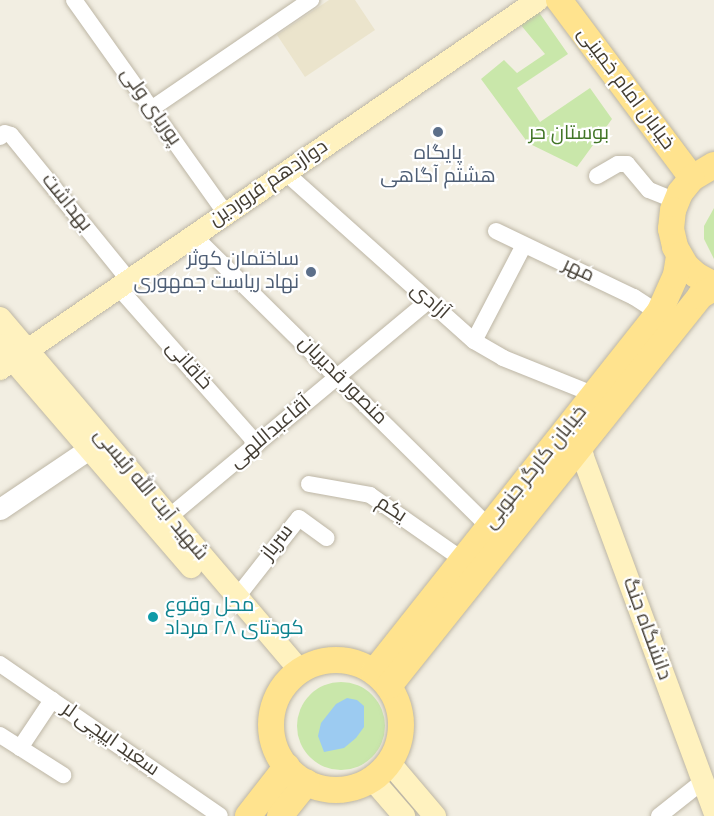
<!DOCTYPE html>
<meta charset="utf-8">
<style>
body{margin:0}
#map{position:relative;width:714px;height:816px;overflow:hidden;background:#f2eee2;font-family:Overpass,Cairo,sans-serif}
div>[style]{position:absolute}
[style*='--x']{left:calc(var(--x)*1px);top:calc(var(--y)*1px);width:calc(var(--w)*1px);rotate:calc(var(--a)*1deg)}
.education>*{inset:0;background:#ebe4cc}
.green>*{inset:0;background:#c9e7aa}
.round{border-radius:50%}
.water>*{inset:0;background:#9ccbf1}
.roads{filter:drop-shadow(0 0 2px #bdb6a5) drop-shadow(0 0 2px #bdb6a5)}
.minor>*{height:16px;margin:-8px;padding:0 8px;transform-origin:8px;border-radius:8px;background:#fff}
.tertiary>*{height:21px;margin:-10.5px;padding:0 10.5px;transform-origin:10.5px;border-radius:10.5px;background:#fff}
.secondary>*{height:22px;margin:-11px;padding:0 11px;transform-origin:11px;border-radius:11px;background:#fff2bf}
.primary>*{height:26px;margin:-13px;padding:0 13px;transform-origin:13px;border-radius:13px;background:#ffe38e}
.primary>.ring{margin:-13px;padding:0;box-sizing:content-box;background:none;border:26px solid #ffe38e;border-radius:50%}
.dots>*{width:16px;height:16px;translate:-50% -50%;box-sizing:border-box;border:3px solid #fff;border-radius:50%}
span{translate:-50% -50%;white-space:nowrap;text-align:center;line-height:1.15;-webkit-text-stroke:4.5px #fff;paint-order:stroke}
.street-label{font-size:20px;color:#433d33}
.park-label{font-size:20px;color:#417526}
.service-label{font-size:20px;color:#4e5e75}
.right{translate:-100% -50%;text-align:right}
.culture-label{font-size:20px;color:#0d838f}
.left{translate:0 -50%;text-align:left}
</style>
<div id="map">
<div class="education">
<i style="clip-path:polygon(329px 0,355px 0,375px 30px,305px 77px,277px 35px)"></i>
</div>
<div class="green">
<i style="clip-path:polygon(538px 11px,568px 54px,517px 88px,540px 122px,590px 88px,612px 119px,577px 167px,528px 143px,481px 79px,504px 60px,517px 73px,545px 54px,520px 24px)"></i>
<i style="clip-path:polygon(714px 208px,714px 259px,704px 239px,704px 226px)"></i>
<i class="round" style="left:297px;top:682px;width:88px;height:88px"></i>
</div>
<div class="water">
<i style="clip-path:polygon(347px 698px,357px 700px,364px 706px,364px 727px,356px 738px,344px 748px,324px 752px,318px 736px,321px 723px,336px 704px)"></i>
</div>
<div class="roads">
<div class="minor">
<i style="--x:74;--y:0;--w:262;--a:54.6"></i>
<i style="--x:151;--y:109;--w:194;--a:-34.3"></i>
<i style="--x:0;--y:137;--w:6;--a:-39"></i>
<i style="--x:5;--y:133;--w:6;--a:18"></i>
<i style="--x:11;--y:135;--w:187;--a:50.9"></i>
<i style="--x:286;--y:173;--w:252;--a:41.8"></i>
<i style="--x:474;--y:341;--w:34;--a:30"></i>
<i style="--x:503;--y:358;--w:99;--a:21.9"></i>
<i style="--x:597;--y:176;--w:24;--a:-30"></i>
<i style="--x:618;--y:164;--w:9;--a:0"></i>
<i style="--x:627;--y:164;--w:34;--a:50"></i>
<i style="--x:649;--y:190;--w:29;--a:22"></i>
<i style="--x:496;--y:231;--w:153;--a:25.6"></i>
<i style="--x:634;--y:297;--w:30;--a:33"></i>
<i style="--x:194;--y:236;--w:414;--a:44.6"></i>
<i style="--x:118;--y:287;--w:210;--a:48.5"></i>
<i style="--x:474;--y:341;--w:108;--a:-62.5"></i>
<i style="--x:309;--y:484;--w:62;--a:10.2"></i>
<i style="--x:370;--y:495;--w:113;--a:35"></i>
<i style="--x:169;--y:517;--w:336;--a:-39.8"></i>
<i style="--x:237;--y:597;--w:100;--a:-51.9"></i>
<i style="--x:299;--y:518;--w:34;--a:36"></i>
<i style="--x:0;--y:664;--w:267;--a:34.6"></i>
<i style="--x:0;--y:735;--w:75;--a:32.4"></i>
<i style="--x:20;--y:748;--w:58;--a:-56.3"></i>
<i style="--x:659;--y:816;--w:56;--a:-38.5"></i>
</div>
<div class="tertiary">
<i style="--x:0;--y:509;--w:107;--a:-34"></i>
</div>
<div class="secondary">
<i style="--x:0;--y:318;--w:463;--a:49.6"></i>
<i style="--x:0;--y:345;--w:293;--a:49.3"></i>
<i style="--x:0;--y:369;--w:652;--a:-34.45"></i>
<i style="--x:581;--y:446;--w:11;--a:80"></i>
<i style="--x:583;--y:457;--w:378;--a:69.7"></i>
<i style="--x:389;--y:762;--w:71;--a:49.6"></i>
<i style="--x:372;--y:779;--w:49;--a:49.1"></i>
</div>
<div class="primary">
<i style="--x:559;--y:0;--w:222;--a:53.2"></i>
<i style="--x:714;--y:165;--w:26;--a:149"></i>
<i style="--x:692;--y:178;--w:19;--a:129"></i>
<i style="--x:680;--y:193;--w:18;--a:112"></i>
<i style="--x:673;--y:210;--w:19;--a:96"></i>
<i style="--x:671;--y:229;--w:18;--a:77"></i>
<i style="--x:675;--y:247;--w:22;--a:60"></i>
<i style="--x:686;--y:266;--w:13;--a:42"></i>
<i style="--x:696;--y:275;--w:21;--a:29"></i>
<i class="ring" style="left:271px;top:660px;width:104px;height:104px"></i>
<i style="--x:374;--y:672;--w:458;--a:-51.6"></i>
<i style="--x:659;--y:313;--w:42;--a:-65.9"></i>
<i style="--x:676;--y:275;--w:20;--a:-81"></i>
<i style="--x:389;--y:686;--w:499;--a:-51.4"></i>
<i style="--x:700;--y:296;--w:16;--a:-30"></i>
<i style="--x:248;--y:816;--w:63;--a:-52"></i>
<i style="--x:280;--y:816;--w:43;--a:-51.5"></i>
</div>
</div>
<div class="dots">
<i style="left:438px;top:132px;background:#5c6f8a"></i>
<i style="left:311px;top:272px;background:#5c6f8a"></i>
<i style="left:153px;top:617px;background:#0f9aa8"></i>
</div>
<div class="street-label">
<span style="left:625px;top:89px;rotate:53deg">خیابان امام خمینی</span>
<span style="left:150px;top:107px;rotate:55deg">پوریای ولی</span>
<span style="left:269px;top:184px;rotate:-34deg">دوازدهم فروردین</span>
<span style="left:66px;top:203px;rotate:51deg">بهداشت</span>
<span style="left:578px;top:271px;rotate:25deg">مهر</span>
<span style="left:429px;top:302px;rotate:41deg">آزادی</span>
<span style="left:188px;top:366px;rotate:48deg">خاقانی</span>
<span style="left:342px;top:381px;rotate:45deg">منصور قدیریان</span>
<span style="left:271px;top:433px;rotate:-40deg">آقاعبداللهی</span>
<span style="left:536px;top:468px;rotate:-51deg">خیابان کارگر جنوبی</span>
<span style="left:150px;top:495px;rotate:50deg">شهید آیت الله رئیسی</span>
<span style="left:391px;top:510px;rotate:33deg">یکم</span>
<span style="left:278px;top:543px;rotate:-52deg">سرباز</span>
<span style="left:646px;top:629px;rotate:70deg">دانشگاه جنگ</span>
<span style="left:110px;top:740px;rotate:35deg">سعید ایپچی لر</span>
</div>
<div class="park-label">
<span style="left:569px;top:134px">بوستان حر</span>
</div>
<div class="service-label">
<span style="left:438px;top:166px">پایگاه<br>هشتم آگاهی</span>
<span class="right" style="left:299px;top:272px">ساختمان کوثر<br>نهاد ریاست جمهوری</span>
</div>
<div class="culture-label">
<span class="left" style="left:165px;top:618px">محل وقوع<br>کودتای ۲۸ مرداد</span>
</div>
</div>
